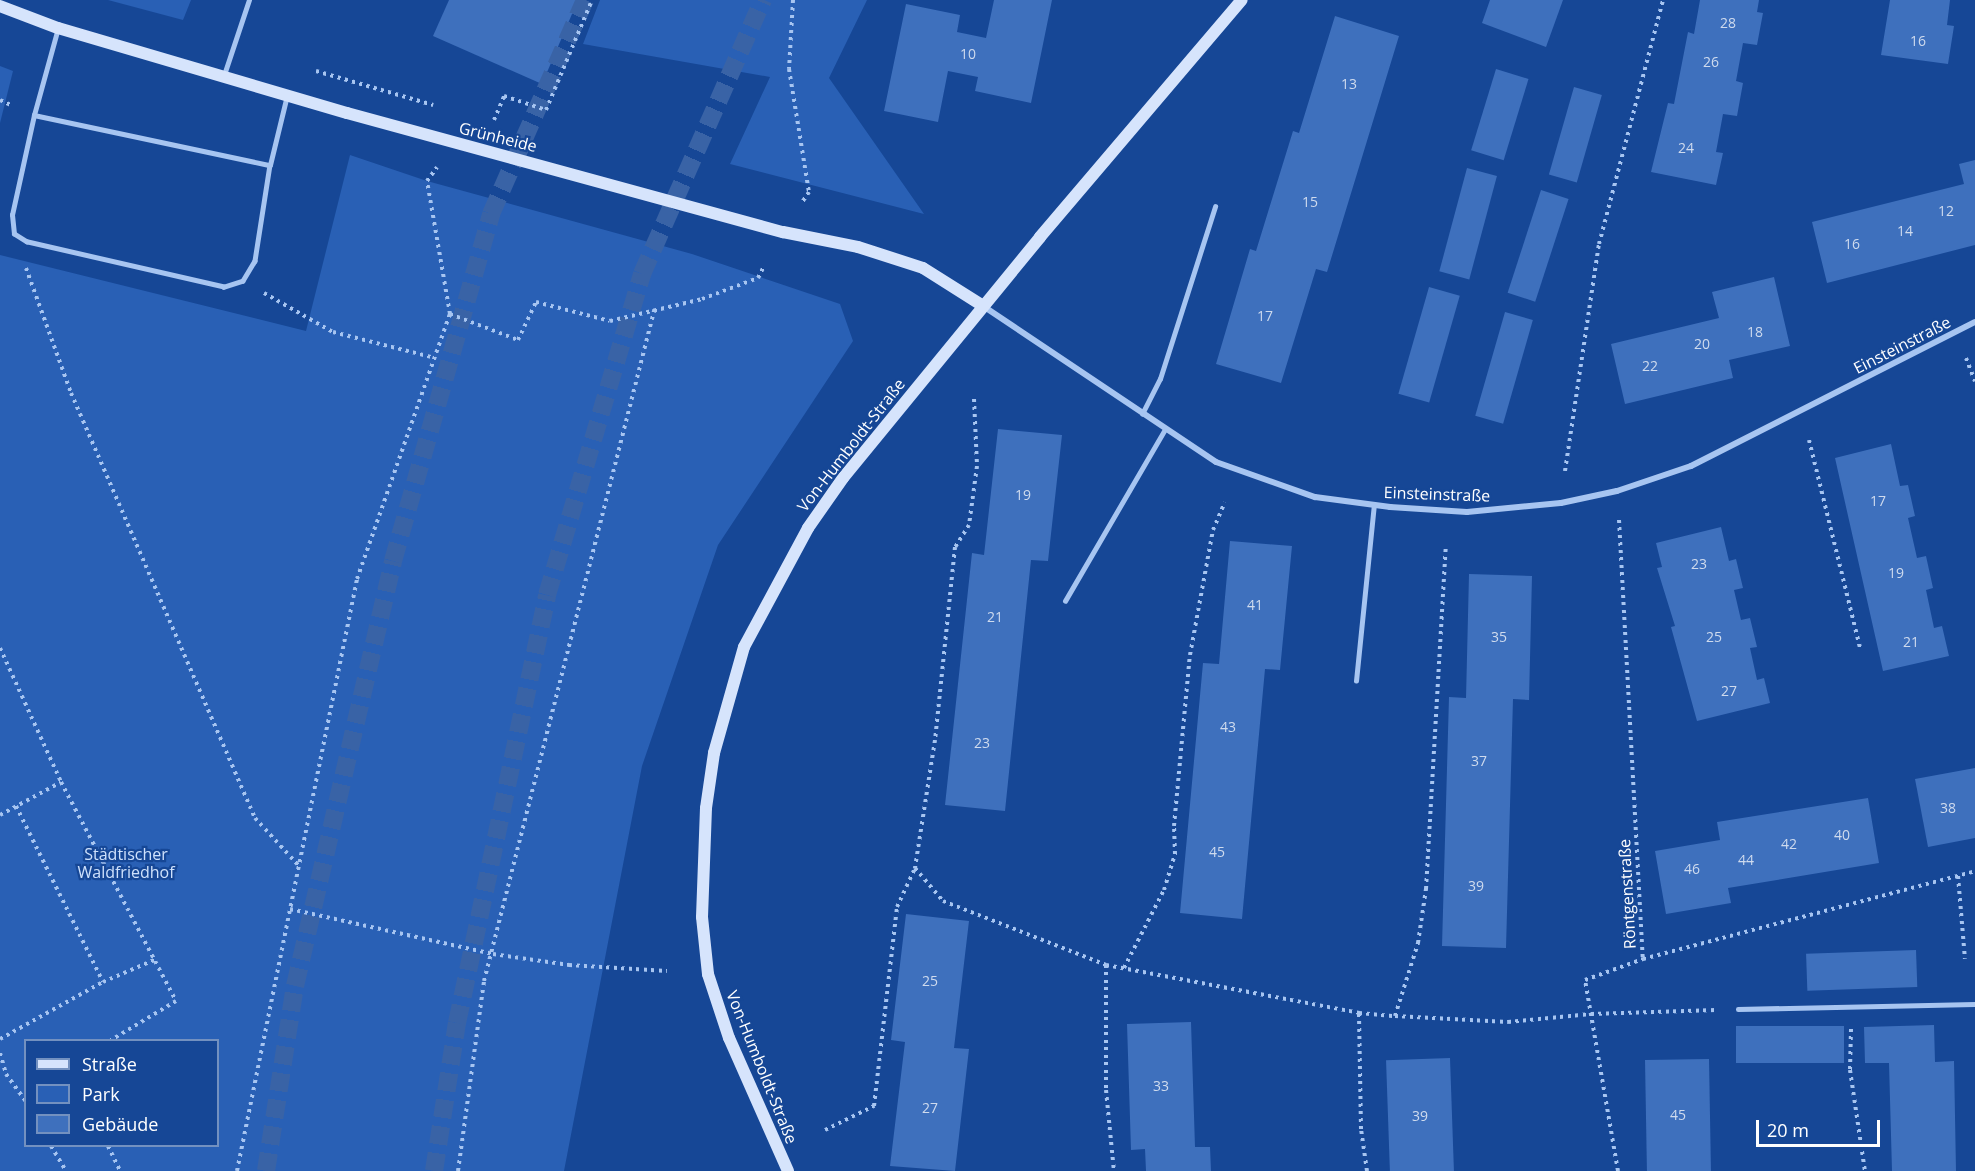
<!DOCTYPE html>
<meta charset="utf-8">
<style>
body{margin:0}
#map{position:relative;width:1975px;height:1171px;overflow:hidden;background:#164796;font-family:"Open Sans",sans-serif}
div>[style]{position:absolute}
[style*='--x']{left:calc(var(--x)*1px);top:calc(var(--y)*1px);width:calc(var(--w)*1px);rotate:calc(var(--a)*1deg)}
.green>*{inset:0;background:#2960b5}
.building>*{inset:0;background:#3e70bd;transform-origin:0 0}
.highway-tunnel>*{height:18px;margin-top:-9px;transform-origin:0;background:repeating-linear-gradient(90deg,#3963a6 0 18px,transparent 0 27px)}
.path>*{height:4px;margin-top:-2px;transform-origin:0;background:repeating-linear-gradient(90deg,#a7c5f1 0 3px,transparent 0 7.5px)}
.lane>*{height:4.5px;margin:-2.25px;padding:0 2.25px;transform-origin:2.25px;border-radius:2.25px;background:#a7c5f1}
.street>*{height:6px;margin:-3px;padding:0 3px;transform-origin:3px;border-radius:3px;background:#a7c5f1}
.secondary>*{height:12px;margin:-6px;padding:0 6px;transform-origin:6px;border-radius:6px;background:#d6e4fc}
span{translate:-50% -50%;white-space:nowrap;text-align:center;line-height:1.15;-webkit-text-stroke:4.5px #164796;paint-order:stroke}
.number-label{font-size:14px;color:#cfdbee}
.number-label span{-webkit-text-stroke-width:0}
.street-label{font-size:16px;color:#fff}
.park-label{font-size:16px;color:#cee1fc}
.legend{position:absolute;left:24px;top:1039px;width:195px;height:108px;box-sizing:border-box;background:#164796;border:2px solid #7391c0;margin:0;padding:8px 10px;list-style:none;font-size:18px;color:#fff}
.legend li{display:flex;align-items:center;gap:12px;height:30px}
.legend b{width:30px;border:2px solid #7391c0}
.scale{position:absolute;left:1756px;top:1120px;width:124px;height:27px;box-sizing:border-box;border:3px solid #fff;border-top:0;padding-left:8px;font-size:18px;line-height:21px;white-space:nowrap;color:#fff;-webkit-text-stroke:4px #164796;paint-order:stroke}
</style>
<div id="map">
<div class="green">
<i style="clip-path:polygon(108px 0,191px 0,183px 20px)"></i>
<i style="clip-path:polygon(600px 0,867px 0,829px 78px,924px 214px,730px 164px,770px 77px,583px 44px)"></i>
<i style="clip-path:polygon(0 66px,13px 71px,0 123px)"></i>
<i style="clip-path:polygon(evenodd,350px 155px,427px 181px,692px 254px,840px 304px,853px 341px,718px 545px,642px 766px,564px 1171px,0 1171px,0 255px,306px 331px,350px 155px,218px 1040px,218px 1146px,26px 1146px,26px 1040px,218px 1040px)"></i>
</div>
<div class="building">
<i style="clip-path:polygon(449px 0,578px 0,542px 84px,433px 36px)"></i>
<i style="clip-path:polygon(994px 0,1052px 0,1031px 103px,975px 91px,978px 77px,948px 71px,938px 122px,884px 111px,906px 4px,960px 15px,957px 32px,986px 38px)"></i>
<i style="clip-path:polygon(1490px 0,1563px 0,1546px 47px,1482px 23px)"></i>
<i style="clip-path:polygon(1700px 0,1759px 0,1757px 12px,1763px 13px,1757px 45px,1743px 43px,1736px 81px,1743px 83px,1737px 116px,1723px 114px,1716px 152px,1723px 153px,1716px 185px,1651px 172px,1668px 103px,1674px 104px,1688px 32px,1694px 34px)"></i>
<i style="clip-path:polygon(1890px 0,1950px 0,1947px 25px,1954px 26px,1948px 64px,1881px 55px)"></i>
<i style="clip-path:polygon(1335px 16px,1399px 36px,1327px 272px,1316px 269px,1281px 383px,1216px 364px,1250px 249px,1256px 251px,1293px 131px,1299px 133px)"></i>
<i style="left:1496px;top:69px;width:34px;height:85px;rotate:17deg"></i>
<i style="left:1574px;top:87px;width:29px;height:91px;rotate:16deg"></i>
<i style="clip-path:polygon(1975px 160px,1975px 245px,1827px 283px,1812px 222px,1964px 184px,1959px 164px)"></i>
<i style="left:1467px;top:168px;width:31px;height:107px;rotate:15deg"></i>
<i style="left:1541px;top:190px;width:29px;height:108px;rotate:18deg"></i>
<i style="clip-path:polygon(1774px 277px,1790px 346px,1729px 360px,1733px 378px,1625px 404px,1611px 344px,1719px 318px,1712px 292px)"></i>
<i style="left:1429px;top:287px;width:32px;height:111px;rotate:16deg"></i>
<i style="left:1505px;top:312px;width:29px;height:108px;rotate:16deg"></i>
<i style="clip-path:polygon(998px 429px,1062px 435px,1048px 561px,1031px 560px,1005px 811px,945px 805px,972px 553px,984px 555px)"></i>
<i style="clip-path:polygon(1891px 444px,1900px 486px,1908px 485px,1915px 516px,1908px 518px,1917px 558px,1926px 556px,1933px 588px,1926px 590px,1934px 628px,1942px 626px,1949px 656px,1883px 671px,1835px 458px)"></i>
<i style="clip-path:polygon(1721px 527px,1729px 561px,1736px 559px,1743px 588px,1734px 590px,1741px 620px,1750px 618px,1757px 647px,1750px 648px,1757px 680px,1764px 678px,1770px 703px,1697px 721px,1671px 627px,1675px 626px,1657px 568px,1662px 567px,1656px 543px)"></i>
<i style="clip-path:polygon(1230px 541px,1292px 546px,1280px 670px,1265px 669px,1242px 919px,1180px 913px,1203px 663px,1219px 664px)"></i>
<i style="clip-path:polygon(1469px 574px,1532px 576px,1529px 700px,1513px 699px,1506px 948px,1442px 946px,1449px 697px,1466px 698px)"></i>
<i style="clip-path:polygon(1975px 768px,1975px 838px,1928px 847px,1915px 779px)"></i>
<i style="clip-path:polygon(1868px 798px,1879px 863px,1728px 888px,1731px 903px,1666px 914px,1655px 851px,1720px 840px,1717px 822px)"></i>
<i style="clip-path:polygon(906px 914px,969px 921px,954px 1048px,969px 1049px,955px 1171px,890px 1166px,905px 1042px,891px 1040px)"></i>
<i style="left:1916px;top:950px;width:37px;height:110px;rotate:88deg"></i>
<i style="clip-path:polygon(1191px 1022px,1195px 1147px,1210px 1147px,1211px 1171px,1146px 1171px,1145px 1149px,1131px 1150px,1127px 1024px)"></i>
<i style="clip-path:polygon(1934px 1025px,1935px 1062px,1954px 1061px,1956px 1171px,1892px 1171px,1889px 1063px,1865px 1063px,1864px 1027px)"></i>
<i style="left:1844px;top:1026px;width:37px;height:108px;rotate:90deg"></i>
<i style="left:1450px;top:1058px;width:113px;height:64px;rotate:88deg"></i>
<i style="left:1709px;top:1059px;width:112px;height:64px;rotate:89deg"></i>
</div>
<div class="highway-tunnel">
<i style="--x:266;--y:1171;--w:187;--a:-81.1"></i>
<i style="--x:295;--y:986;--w:436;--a:-77"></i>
<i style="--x:393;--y:561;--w:361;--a:-74.2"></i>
<i style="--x:491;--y:214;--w:234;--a:-66.3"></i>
<i style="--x:434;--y:1171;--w:150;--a:-81.2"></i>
<i style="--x:457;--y:1023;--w:437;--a:-78.1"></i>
<i style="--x:547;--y:595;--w:335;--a:-73.5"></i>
<i style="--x:642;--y:274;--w:300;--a:-66.2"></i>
</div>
<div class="path">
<i style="--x:793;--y:0;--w:69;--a:93.3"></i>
<i style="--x:789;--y:69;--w:125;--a:80.8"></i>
<i style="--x:809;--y:192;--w:11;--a:124"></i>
<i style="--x:316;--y:71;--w:122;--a:16.2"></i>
<i style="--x:0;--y:100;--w:14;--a:25"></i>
<i style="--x:494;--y:120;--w:26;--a:-67"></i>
<i style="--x:504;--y:96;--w:44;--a:18.4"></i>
<i style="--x:546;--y:110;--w:119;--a:-67.3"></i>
<i style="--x:26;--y:268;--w:133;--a:70.2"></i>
<i style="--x:71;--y:393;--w:463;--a:66.6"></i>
<i style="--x:255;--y:818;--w:65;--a:47.5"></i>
<i style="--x:264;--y:293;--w:79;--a:29.5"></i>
<i style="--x:333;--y:332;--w:105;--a:14.3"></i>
<i style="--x:450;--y:314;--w:73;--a:20.9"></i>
<i style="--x:518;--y:340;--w:42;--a:-64.7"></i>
<i style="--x:536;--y:302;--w:76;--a:14.4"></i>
<i style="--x:610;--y:321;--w:95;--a:-13.4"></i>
<i style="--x:702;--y:299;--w:60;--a:-20.6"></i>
<i style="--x:758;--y:278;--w:13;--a:-63"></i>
<i style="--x:1966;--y:358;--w:25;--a:69"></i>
<i style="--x:974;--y:399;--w:67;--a:87.4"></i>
<i style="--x:977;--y:466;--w:60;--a:97.7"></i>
<i style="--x:969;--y:525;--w:26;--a:122"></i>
<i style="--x:955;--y:547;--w:194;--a:95.9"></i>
<i style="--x:935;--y:740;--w:130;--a:98.9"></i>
<i style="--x:915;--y:868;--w:43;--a:49.7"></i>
<i style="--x:943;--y:901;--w:175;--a:21.4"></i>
<i style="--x:1106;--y:965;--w:258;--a:10.7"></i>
<i style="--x:1809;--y:440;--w:217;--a:76.2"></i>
<i style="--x:1565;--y:471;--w:230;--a:-81.5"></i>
<i style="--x:1599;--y:244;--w:252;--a:-75.3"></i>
<i style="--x:1619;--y:520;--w:440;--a:86.9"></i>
<i style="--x:1643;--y:959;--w:343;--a:-14.8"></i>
<i style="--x:0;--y:648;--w:147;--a:65.5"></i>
<i style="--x:61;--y:782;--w:247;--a:62.3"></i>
<i style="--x:176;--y:1001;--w:76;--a:149"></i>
<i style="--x:16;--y:806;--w:196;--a:63.7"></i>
<i style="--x:0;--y:815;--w:69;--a:-28.4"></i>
<i style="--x:1958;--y:876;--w:83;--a:85.2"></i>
<i style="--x:290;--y:909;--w:208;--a:12.5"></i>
<i style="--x:493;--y:954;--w:77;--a:8.2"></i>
<i style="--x:569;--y:965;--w:98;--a:3.5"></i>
<i style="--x:1106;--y:965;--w:125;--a:90"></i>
<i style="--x:1106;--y:1090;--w:81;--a:84.4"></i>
<i style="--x:1124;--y:968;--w:88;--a:-62.9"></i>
<i style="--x:1164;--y:890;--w:38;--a:-73"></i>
<i style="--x:1175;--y:854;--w:28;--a:-92"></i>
<i style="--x:1174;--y:826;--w:172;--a:-84.7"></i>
<i style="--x:1190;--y:655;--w:127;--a:-79.6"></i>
<i style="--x:1213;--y:530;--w:30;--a:-67"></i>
<i style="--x:1395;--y:1016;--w:113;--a:3"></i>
<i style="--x:1508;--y:1022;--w:83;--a:-5.5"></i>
<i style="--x:1591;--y:1014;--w:125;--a:-1.8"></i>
<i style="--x:1851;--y:1029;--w:41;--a:91.4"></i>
<i style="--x:1850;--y:1070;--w:102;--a:81.6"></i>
<i style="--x:0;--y:1039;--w:118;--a:-29"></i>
<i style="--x:103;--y:982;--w:56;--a:-23.3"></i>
<i style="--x:0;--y:1053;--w:22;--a:74"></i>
<i style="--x:6;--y:1074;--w:34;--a:54"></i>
<i style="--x:825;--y:1130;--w:55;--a:-26.1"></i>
<i style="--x:874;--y:1106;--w:200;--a:-83.4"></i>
<i style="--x:897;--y:907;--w:43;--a:-65.2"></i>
<i style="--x:51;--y:1146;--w:29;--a:59"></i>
<i style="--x:108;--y:1146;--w:28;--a:64"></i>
<i style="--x:237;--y:1171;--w:604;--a:-78.54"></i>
<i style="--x:357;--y:579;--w:281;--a:-70.7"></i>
<i style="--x:450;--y:314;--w:135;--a:-99.8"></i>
<i style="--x:427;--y:181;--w:17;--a:-54"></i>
<i style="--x:458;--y:1171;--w:192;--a:-82.2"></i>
<i style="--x:484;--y:981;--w:695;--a:-75.76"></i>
<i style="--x:1367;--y:1171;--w:42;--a:-98.1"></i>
<i style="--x:1361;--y:1129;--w:116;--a:-91"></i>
<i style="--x:1359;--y:1013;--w:36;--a:5"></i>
<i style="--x:1395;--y:1016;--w:77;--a:-72.5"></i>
<i style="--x:1418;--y:943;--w:55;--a:-81.6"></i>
<i style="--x:1426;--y:889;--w:344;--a:-86.7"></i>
<i style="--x:1618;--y:1171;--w:194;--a:-99.8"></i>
<i style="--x:1585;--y:980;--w:62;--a:-19.9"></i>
</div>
<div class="lane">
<i style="--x:224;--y:75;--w:79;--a:-71.6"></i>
<i style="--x:34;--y:115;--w:241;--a:12"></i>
<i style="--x:270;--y:165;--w:97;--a:98.9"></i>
<i style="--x:255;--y:261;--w:23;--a:121"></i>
<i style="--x:243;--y:281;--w:20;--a:162"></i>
<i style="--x:224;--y:287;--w:202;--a:-167.1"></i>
<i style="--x:27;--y:242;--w:15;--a:-148"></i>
<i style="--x:14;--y:234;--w:19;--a:-96"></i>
<i style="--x:12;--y:215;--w:102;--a:-77.6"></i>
<i style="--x:34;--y:115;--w:90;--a:-74.6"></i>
<i style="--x:270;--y:165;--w:72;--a:-76.3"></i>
<i style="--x:1142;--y:414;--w:39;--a:-63"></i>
<i style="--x:1160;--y:379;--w:181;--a:-72.3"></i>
<i style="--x:1065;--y:601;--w:197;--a:-59.8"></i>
<i style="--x:1356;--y:681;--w:177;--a:-84.2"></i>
<i style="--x:1738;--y:1009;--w:237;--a:-1.2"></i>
</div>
<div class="street">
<i style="--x:983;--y:306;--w:280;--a:33.8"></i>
<i style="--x:1216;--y:462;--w:105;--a:19.5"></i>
<i style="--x:1315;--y:497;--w:76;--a:7.6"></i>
<i style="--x:1390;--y:507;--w:77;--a:3.7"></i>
<i style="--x:1467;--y:512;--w:94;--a:-5.5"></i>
<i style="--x:1561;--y:503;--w:57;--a:-12.1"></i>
<i style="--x:1617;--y:491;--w:78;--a:-18.7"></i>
<i style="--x:1691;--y:466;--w:318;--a:-26.9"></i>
</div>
<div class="secondary">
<i style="--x:0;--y:6;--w:62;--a:20.8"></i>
<i style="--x:58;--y:28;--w:301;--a:16.4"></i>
<i style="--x:347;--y:113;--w:452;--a:15.3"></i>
<i style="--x:783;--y:232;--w:76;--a:11.3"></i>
<i style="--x:858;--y:247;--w:68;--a:17.9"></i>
<i style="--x:923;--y:268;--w:71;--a:32.3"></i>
<i style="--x:788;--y:1171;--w:145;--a:-113.9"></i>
<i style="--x:729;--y:1038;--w:67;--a:-108.2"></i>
<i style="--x:708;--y:974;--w:57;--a:-96"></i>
<i style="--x:702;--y:917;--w:109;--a:-87.9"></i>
<i style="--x:706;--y:808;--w:56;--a:-81.7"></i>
<i style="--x:714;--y:753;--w:110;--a:-74.2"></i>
<i style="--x:744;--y:647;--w:135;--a:-61.7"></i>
<i style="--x:808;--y:528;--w:61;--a:-55"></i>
<i style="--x:843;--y:478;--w:311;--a:-50.7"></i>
<i style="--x:1040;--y:237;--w:311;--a:-49.6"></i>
</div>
<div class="number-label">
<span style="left:1728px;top:23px">28</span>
<span style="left:1918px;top:41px">16</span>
<span style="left:968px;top:54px">10</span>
<span style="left:1711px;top:62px">26</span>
<span style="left:1349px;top:84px">13</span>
<span style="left:1686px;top:148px">24</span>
<span style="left:1310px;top:202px">15</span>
<span style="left:1946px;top:211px">12</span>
<span style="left:1905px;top:231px">14</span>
<span style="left:1852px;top:244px">16</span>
<span style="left:1265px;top:316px">17</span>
<span style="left:1755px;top:332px">18</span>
<span style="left:1702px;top:344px">20</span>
<span style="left:1650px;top:366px">22</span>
<span style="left:1023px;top:495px">19</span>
<span style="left:1878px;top:501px">17</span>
<span style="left:1699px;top:564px">23</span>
<span style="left:1896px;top:573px">19</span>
<span style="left:1255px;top:605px">41</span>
<span style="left:995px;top:617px">21</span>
<span style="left:1499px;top:637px">35</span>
<span style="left:1714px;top:637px">25</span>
<span style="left:1911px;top:642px">21</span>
<span style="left:1729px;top:691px">27</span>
<span style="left:1228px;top:727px">43</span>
<span style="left:982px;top:743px">23</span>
<span style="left:1479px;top:761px">37</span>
<span style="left:1948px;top:808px">38</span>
<span style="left:1842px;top:835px">40</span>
<span style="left:1789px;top:844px">42</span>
<span style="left:1217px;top:852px">45</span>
<span style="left:1746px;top:860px">44</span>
<span style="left:1692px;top:869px">46</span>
<span style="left:1476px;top:886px">39</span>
<span style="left:930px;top:981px">25</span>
<span style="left:1161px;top:1086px">33</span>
<span style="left:930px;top:1108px">27</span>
<span style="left:1678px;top:1115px">45</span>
<span style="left:1420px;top:1116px">39</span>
</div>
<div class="street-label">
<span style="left:498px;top:137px;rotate:14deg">Grünheide</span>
<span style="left:1902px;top:345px;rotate:-27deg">Einsteinstraße</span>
<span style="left:851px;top:445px;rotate:-52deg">Von-Humboldt-Straße</span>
<span style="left:1437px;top:494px;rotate:2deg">Einsteinstraße</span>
<span style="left:1627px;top:894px;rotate:-93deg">Röntgenstraße</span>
<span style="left:762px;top:1067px;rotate:68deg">Von-Humboldt-Straße</span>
</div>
<div class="park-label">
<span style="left:126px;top:863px">Städtischer<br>Waldfriedhof</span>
</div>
<ul class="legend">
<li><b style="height:8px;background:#d6e4fc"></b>Straße</li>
<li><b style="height:16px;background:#2960b5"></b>Park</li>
<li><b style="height:16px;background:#3e70bd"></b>Gebäude</li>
</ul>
<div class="scale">20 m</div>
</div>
